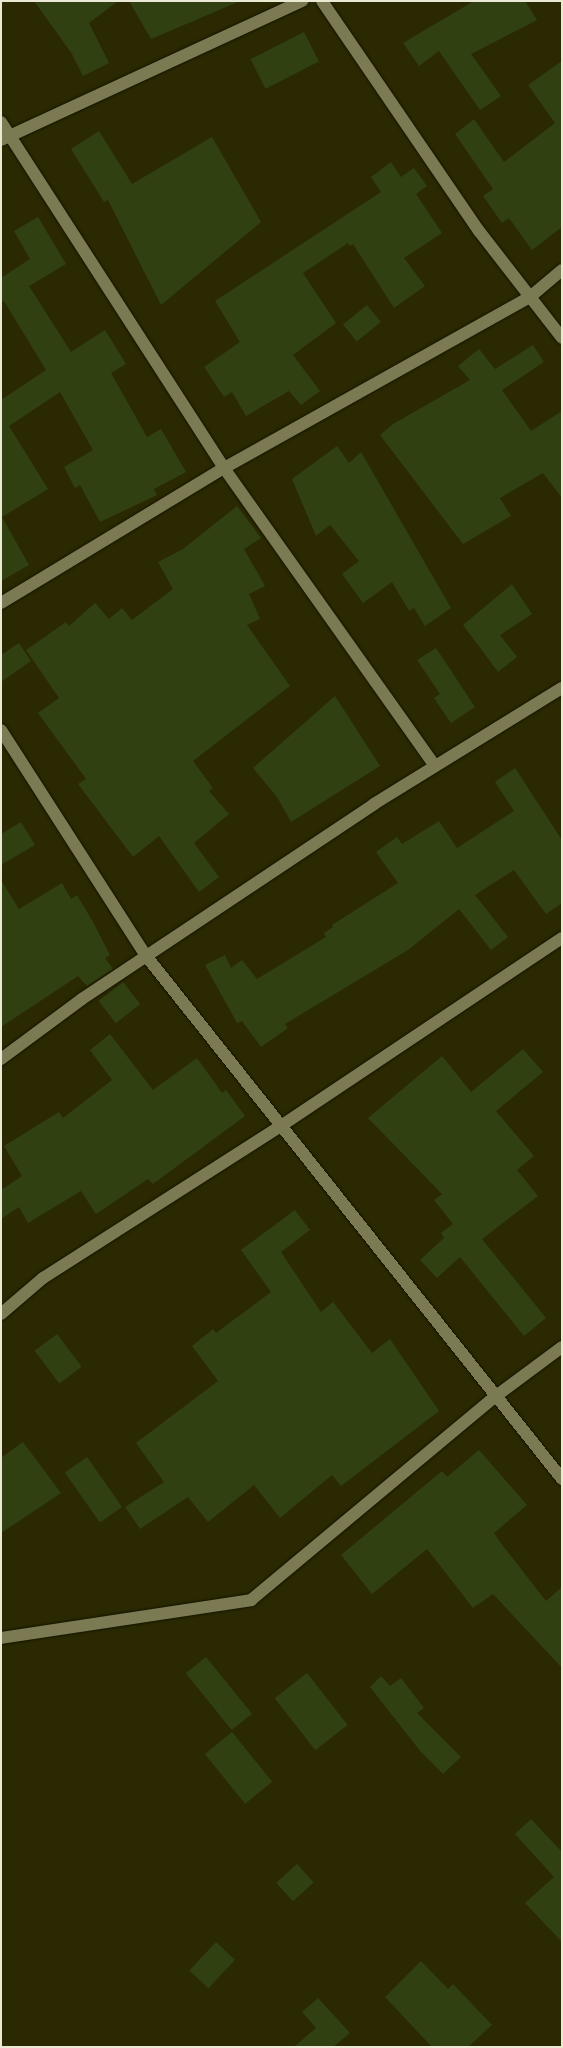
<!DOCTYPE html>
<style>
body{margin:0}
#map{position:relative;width:563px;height:2048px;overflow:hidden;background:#2b2901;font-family:"Libre Baskerville",serif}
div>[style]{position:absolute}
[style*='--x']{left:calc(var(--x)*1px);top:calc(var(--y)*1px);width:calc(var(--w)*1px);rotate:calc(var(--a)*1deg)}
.building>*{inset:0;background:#304011;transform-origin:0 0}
.roads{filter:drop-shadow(0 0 1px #131100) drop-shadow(0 0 1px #131100)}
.minor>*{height:12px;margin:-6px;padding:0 6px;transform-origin:6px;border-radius:6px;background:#7b7a52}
span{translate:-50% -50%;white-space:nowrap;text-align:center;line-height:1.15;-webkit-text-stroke:4px #2b2901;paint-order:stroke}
.frame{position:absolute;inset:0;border:2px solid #eae9d4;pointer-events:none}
</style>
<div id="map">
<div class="building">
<i style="clip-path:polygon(34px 1px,118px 1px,89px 23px,109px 63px,83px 76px,72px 54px)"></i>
<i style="clip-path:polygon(129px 1px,238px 1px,238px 2px,151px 39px)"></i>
<i style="clip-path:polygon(474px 1px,525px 1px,537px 20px,471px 54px,501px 96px,480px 110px,439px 51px,419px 66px,403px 43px)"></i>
<i style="left:304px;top:32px;width:33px;height:60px;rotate:63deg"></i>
<i style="clip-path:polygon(562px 61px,562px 227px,532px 250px,509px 218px,502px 223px,483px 196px,493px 189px,455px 134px,474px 119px,504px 162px,555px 123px,528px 85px)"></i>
<i style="clip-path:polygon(99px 131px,132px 184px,212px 137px,261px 222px,161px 305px,108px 200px,104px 202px,71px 149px)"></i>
<i style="clip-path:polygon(391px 162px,401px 177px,414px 168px,427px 186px,416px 194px,442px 233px,404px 258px,425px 286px,394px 308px,353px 244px,350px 246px,348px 243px,303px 273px,336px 323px,293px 355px,320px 391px,301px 405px,289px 391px,246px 416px,232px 392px,224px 397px,204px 367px,240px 342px,215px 301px,381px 192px,371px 177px)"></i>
<i style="clip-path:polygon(38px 217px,66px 264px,29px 286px,71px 352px,105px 330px,126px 364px,111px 373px,147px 437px,161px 429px,186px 472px,154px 489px,157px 495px,100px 522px,80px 485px,75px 488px,64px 467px,93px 450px,60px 392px,9px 426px,48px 489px,2px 517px,29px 565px,1px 581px,1px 400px,46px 370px,4px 301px,1px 303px,1px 278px,30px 259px,14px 231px)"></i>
<i style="left:367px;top:305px;width:22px;height:31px;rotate:51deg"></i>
<i style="clip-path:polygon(533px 345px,544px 362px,502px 390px,531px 431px,562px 411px,562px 498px,543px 473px,500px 498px,511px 516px,463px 544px,380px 435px,393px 424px,470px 380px,458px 366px,479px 349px,495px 369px)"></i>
<i style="clip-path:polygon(337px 446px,349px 463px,361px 452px,451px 608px,425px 626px,414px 608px,409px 611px,392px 582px,363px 603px,342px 574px,359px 561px,330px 525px,316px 536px,292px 479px)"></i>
<i style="clip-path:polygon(237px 506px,261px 538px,244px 549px,265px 586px,249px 594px,260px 619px,247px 625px,290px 686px,193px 761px,213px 788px,209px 791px,229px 814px,194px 843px,219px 877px,199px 892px,159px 836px,133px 857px,78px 784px,86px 779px,38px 713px,59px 698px,26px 650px,66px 622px,69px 626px,95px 603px,109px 619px,122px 608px,132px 620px,173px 589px,158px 562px,183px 549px)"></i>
<i style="clip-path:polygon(512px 584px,532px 614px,500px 635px,517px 657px,498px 672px,463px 625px)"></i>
<i style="clip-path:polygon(19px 643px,31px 661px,1px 682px,1px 655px)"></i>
<i style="clip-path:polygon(436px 648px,475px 707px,451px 723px,434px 698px,440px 694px,417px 660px)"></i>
<i style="clip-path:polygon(335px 696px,380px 766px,291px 822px,277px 797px,253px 768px)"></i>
<i style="clip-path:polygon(515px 768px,562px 840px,562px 903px,546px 914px,514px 870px,475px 895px,508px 937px,491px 950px,459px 909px,408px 950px,285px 1024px,288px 1028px,261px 1047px,242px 1021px,237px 1023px,205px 965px,225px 955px,231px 968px,242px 960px,257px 979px,326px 937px,324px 933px,333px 927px,332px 925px,398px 883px,376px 852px,397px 837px,402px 844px,439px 821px,457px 848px,514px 811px,495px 782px)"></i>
<i style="clip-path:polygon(21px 822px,35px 845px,1px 865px,1px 834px)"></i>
<i style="clip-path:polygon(1px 880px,19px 909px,62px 883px,71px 899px,77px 895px,93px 922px,110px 955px,105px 958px,113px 969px,87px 986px,78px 976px,1px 1027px)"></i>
<i style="left:123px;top:982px;width:28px;height:31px;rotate:52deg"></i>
<i style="clip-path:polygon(110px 1034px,153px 1090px,197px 1058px,222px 1093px,226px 1090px,245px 1116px,153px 1184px,148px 1179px,96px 1214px,81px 1191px,28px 1223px,19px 1207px,1px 1219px,1px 1190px,22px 1176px,4px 1146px,59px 1112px,63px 1118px,112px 1080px,90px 1050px)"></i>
<i style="clip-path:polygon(523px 1049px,543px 1072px,496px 1111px,534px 1156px,517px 1170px,538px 1196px,482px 1239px,546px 1318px,524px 1336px,460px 1257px,437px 1278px,420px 1260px,444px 1238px,441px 1233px,453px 1224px,434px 1200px,442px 1194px,368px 1118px,442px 1056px,471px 1092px)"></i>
<i style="clip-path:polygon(295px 1210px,310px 1230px,281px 1252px,321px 1312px,333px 1302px,372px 1353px,390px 1339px,439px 1411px,341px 1486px,332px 1475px,280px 1518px,254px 1485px,208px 1522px,188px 1497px,140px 1529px,125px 1507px,164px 1482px,136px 1443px,218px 1381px,192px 1346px,213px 1329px,216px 1333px,271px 1292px,241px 1250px)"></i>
<i style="left:57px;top:1334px;width:41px;height:28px;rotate:53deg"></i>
<i style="clip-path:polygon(23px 1442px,61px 1493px,1px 1533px,1px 1458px)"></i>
<i style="clip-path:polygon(479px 1450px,527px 1505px,494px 1533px,500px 1542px,546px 1601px,562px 1587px,562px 1668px,493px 1594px,473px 1608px,427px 1549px,372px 1594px,341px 1555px,442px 1471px,447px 1477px)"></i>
<i style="left:87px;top:1457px;width:61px;height:27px;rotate:55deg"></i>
<i style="left:206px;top:1657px;width:73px;height:26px;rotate:51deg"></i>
<i style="left:307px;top:1673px;width:66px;height:41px;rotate:52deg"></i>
<i style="clip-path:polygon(381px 1676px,390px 1686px,401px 1678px,424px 1708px,417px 1713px,461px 1757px,443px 1774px,421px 1752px,370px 1687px)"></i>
<i style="left:232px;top:1732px;width:64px;height:35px;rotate:51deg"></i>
<i style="clip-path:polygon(531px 1819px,562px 1852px,562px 1942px,525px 1903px,554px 1877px,515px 1834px)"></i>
<i style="left:297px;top:1864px;width:25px;height:28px;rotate:48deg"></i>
<i style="left:216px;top:1942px;width:26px;height:39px;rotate:43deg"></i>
<i style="clip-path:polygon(421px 1961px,448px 1989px,453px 1984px,492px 2025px,468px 2047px,432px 2047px,385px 1997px)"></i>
<i style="clip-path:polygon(318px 1998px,350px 2033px,333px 2047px,294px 2047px,316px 2028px,302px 2012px)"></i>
</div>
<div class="roads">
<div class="minor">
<i style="--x:322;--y:1;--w:278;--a:55.7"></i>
<i style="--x:479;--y:231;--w:135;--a:52.2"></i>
<i style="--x:1;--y:122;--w:412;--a:57.2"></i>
<i style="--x:224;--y:468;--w:365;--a:54.7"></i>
<i style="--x:1;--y:140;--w:332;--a:-24.8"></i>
<i style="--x:1;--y:603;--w:261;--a:-31.2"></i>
<i style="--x:224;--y:468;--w:351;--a:-29.2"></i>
<i style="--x:530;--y:297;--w:42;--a:-40.2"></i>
<i style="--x:1;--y:730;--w:270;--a:57.3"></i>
<i style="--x:147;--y:957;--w:667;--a:51.51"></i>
<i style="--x:1;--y:1059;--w:101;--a:-36.5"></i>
<i style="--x:82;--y:999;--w:351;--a:-33.7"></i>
<i style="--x:374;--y:804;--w:221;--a:-31.7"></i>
<i style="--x:1;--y:1314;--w:55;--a:-40.6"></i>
<i style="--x:43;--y:1278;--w:282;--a:-32.6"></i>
<i style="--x:281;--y:1126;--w:338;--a:-33.8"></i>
<i style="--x:1;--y:1638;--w:253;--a:-8.6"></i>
<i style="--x:251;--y:1600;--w:319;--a:-39.8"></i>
<i style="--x:496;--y:1396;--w:82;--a:-36.6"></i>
</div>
</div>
<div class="frame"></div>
</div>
